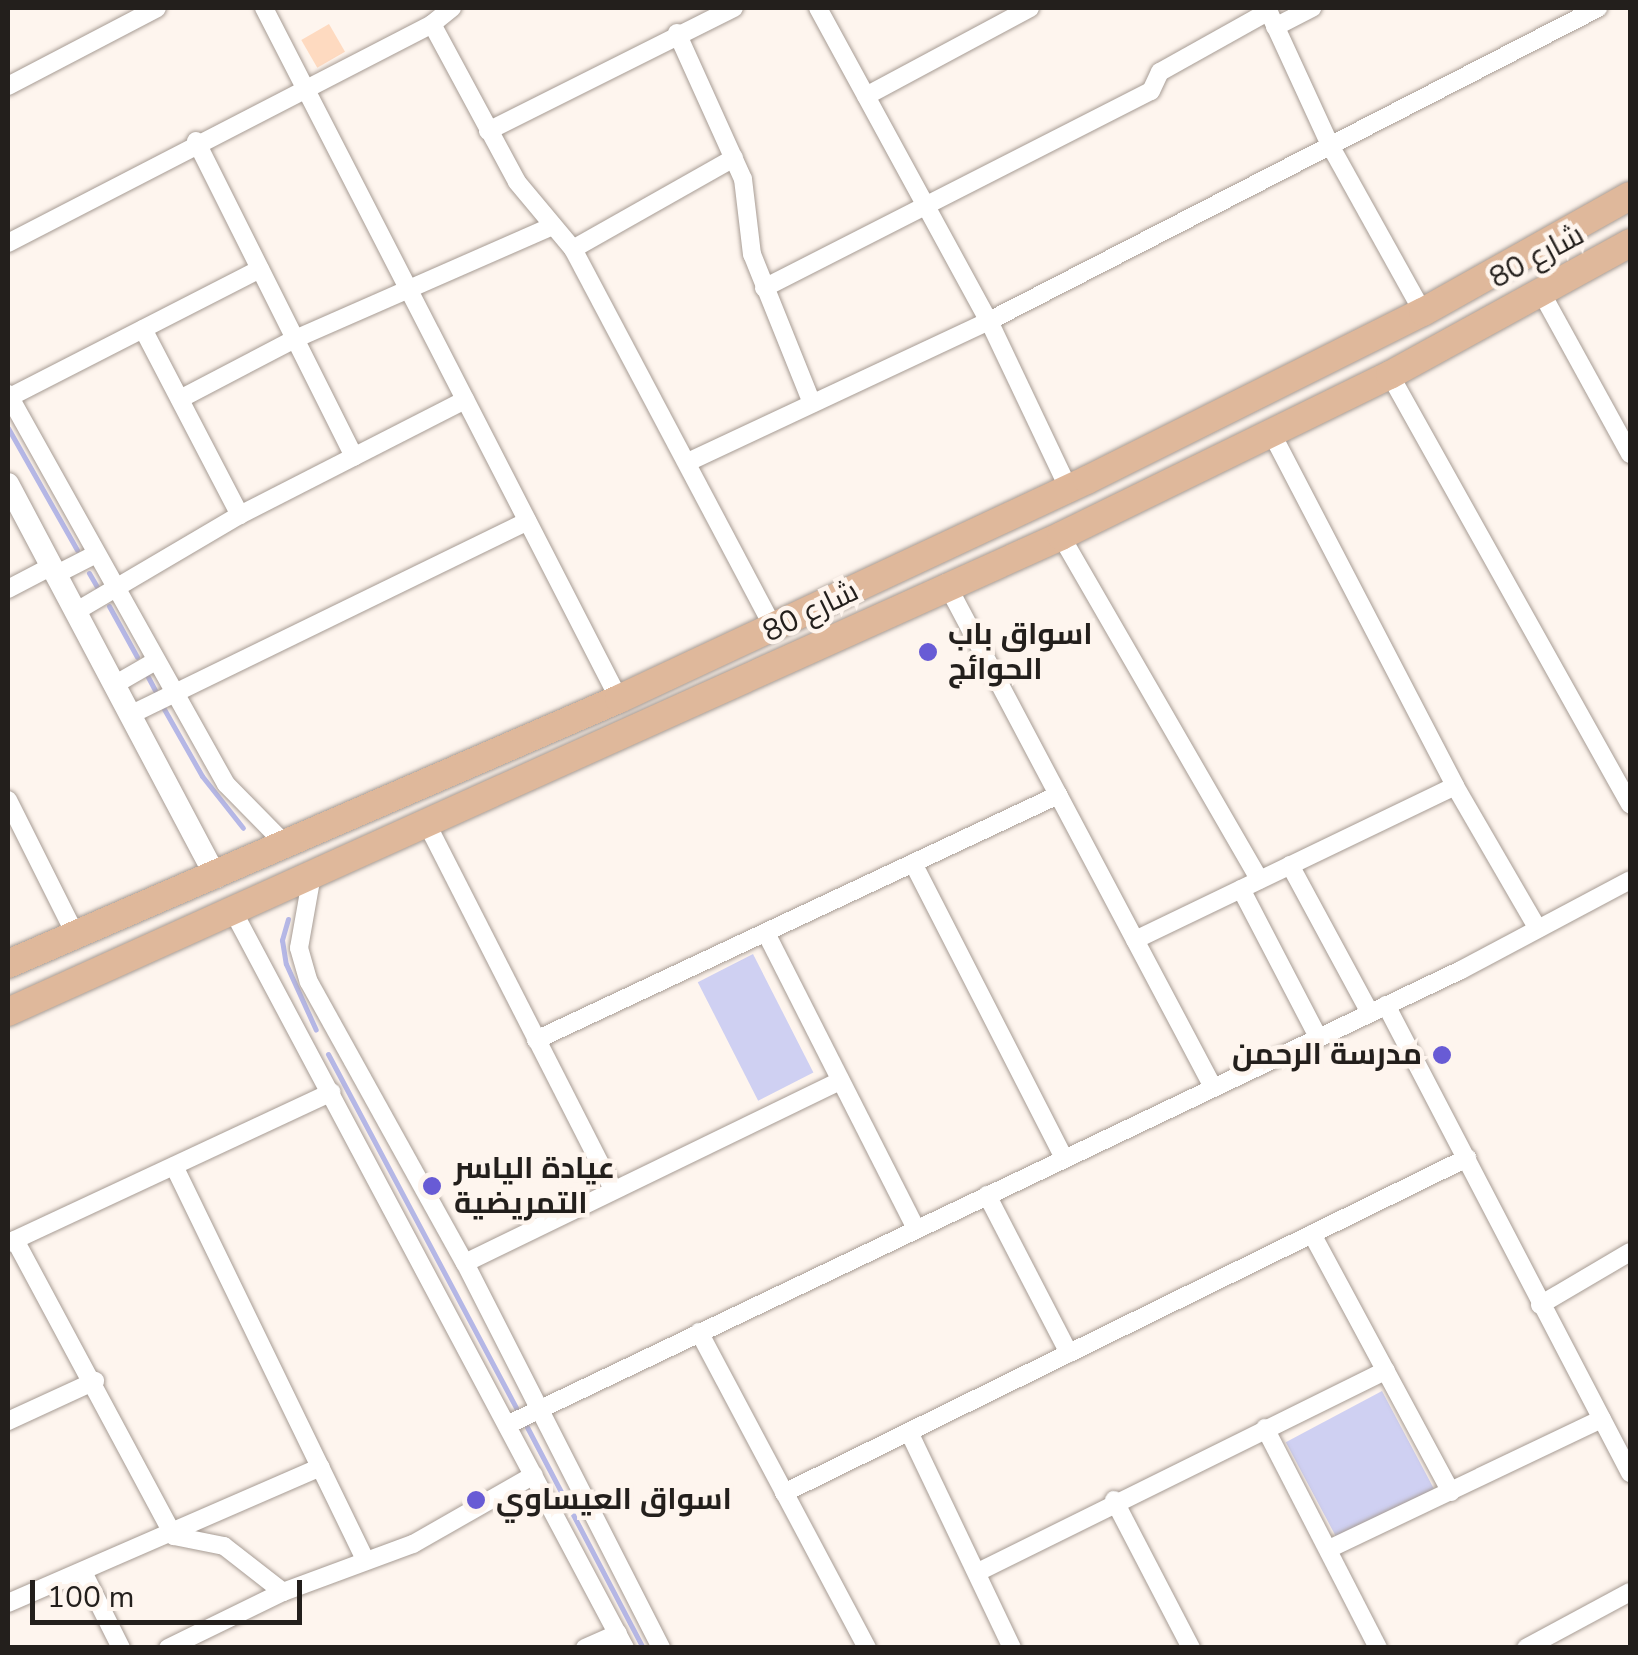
<!DOCTYPE html>
<meta charset="utf-8">
<style>
body{margin:0}
#map{position:relative;width:1638px;height:1655px;overflow:hidden;background:#fef5ee;font-family:"Nunito Sans",Cairo,sans-serif}
div>[style]{position:absolute}
[style*='--x']{left:calc(var(--x)*1px);top:calc(var(--y)*1px);width:calc(var(--w)*1px);rotate:calc(var(--a)*1deg)}
.green>*{inset:0;background:#cfd0f2;transform-origin:0 0}
.stream>*{height:5px;margin:-2.5px;padding:0 2.5px;transform-origin:2.5px;border-radius:2.5px;background:#b5b7e6}
.building>*{inset:0;background:#fedac0;transform-origin:0 0}
.roads{filter:drop-shadow(0 0 2px #a79c94) drop-shadow(0 0 2px #a79c94)}
.minor>*{height:18px;margin:-9px;padding:0 9px;transform-origin:9px;border-radius:9px;background:#fff}
.tertiary>*{height:22px;margin:-11px;padding:0 11px;transform-origin:11px;border-radius:11px;background:#fff}
.primary>*{height:28px;margin:-14px;padding:0 14px;transform-origin:14px;border-radius:14px;background:#dfb89b}
.dots>*{width:28px;height:28px;translate:-50% -50%;box-sizing:border-box;border:5px solid #fef5ee;border-radius:50%}
span{translate:-50% -50%;white-space:nowrap;text-align:center;line-height:1.15;-webkit-text-stroke:9px #fef5ee;paint-order:stroke}
.street-label{font-size:30px;color:#231f1c}
.poi-label{font-size:30px;color:#231f1c;font-weight:700}
.left{translate:0 -50%;text-align:left}
.right{translate:-100% -50%;text-align:right}
.frame{position:absolute;inset:0;border:10px solid #231f1c;pointer-events:none}
.scale{position:absolute;left:30px;top:1580px;width:272px;height:45px;box-sizing:border-box;border:5px solid #231f1c;border-top:0;padding-left:12px;font-size:30px;line-height:35px;white-space:nowrap;color:#231f1c;-webkit-text-stroke:8px #fef5ee;paint-order:stroke}
</style>
<div id="map">
<div class="green">
<i style="left:753px;top:954px;width:133px;height:62px;rotate:63deg"></i>
<i style="left:1382px;top:1391px;width:112px;height:109px;rotate:62deg"></i>
</div>
<div class="stream">
<i style="--x:8;--y:428;--w:140;--a:60.5"></i>
<i style="--x:89;--y:573;--w:20;--a:60"></i>
<i style="--x:109;--y:606;--w:58;--a:61.2"></i>
<i style="--x:148;--y:677;--w:15;--a:62"></i>
<i style="--x:164;--y:709;--w:77;--a:60.4"></i>
<i style="--x:202;--y:776;--w:66;--a:51.7"></i>
<i style="--x:288;--y:919;--w:22;--a:106"></i>
<i style="--x:282;--y:940;--w:24;--a:81"></i>
<i style="--x:286;--y:964;--w:72;--a:65.6"></i>
<i style="--x:328;--y:1054;--w:401;--a:62"></i>
<i style="--x:527;--y:1427;--w:250;--a:62.3"></i>
</div>
<div class="building">
<i style="left:329px;top:24px;width:32px;height:32px;rotate:60deg"></i>
</div>
<div class="roads">
<div class="minor">
<i style="--x:264;--y:8;--w:777;--a:62.81"></i>
<i style="--x:818;--y:8;--w:357;--a:61.4"></i>
<i style="--x:989;--y:321;--w:184;--a:64.6"></i>
<i style="--x:1267;--y:8;--w:153;--a:65.3"></i>
<i style="--x:1331;--y:147;--w:189;--a:60.9"></i>
<i style="--x:432;--y:24;--w:179;--a:61.7"></i>
<i style="--x:517;--y:182;--w:87;--a:50.1"></i>
<i style="--x:573;--y:249;--w:427;--a:62.1"></i>
<i style="--x:1275;--y:27;--w:42;--a:-27.2"></i>
<i style="--x:677;--y:33;--w:160;--a:65.7"></i>
<i style="--x:743;--y:179;--w:76;--a:83.2"></i>
<i style="--x:752;--y:254;--w:161;--a:68.1"></i>
<i style="--x:8;--y:86;--w:168;--a:-27.6"></i>
<i style="--x:866;--y:96;--w:186;--a:-28.2"></i>
<i style="--x:488;--y:131;--w:275;--a:-26.6"></i>
<i style="--x:196;--y:141;--w:353;--a:63.4"></i>
<i style="--x:8;--y:243;--w:477;--a:-27.3"></i>
<i style="--x:432;--y:24;--w:26;--a:-39"></i>
<i style="--x:573;--y:249;--w:185;--a:-29.5"></i>
<i style="--x:764;--y:288;--w:434;--a:-27"></i>
<i style="--x:1151;--y:91;--w:21;--a:-65"></i>
<i style="--x:1160;--y:72;--w:125;--a:-29.2"></i>
<i style="--x:1541;--y:292;--w:185;--a:61.2"></i>
<i style="--x:143;--y:329;--w:210;--a:62.5"></i>
<i style="--x:1390;--y:375;--w:492;--a:60.8"></i>
<i style="--x:8;--y:394;--w:447;--a:60.8"></i>
<i style="--x:226;--y:784;--w:87;--a:45.5"></i>
<i style="--x:8;--y:398;--w:283;--a:-27.1"></i>
<i style="--x:180;--y:399;--w:130;--a:-27.6"></i>
<i style="--x:295;--y:339;--w:281;--a:-23.7"></i>
<i style="--x:1272;--y:434;--w:397;--a:62.5"></i>
<i style="--x:1455;--y:786;--w:165;--a:59.9"></i>
<i style="--x:688;--y:462;--w:332;--a:-25.1"></i>
<i style="--x:989;--y:321;--w:685;--a:-27.2"></i>
<i style="--x:1061;--y:536;--w:397;--a:60"></i>
<i style="--x:55;--y:575;--w:44;--a:-27.1"></i>
<i style="--x:946;--y:583;--w:570;--a:62.09"></i>
<i style="--x:8;--y:589;--w:47;--a:-27.6"></i>
<i style="--x:75;--y:612;--w:191;--a:-30.5"></i>
<i style="--x:240;--y:515;--w:253;--a:-27.1"></i>
<i style="--x:114;--y:685;--w:46;--a:-29.9"></i>
<i style="--x:130;--y:715;--w:442;--a:-26"></i>
<i style="--x:8;--y:800;--w:150;--a:63.4"></i>
<i style="--x:427;--y:824;--w:407;--a:63"></i>
<i style="--x:913;--y:863;--w:331;--a:62.9"></i>
<i style="--x:1290;--y:865;--w:168;--a:61.6"></i>
<i style="--x:312;--y:875;--w:74;--a:100.1"></i>
<i style="--x:299;--y:948;--w:35;--a:74"></i>
<i style="--x:309;--y:982;--w:321;--a:61"></i>
<i style="--x:465;--y:1263;--w:432;--a:63"></i>
<i style="--x:1241;--y:889;--w:167;--a:62.5"></i>
<i style="--x:233;--y:911;--w:835;--a:61.99"></i>
<i style="--x:766;--y:933;--w:332;--a:63.1"></i>
<i style="--x:1135;--y:940;--w:355;--a:-25.7"></i>
<i style="--x:1386;--y:1005;--w:528;--a:62.46"></i>
<i style="--x:536;--y:1040;--w:577;--a:-25.14"></i>
<i style="--x:174;--y:1166;--w:438;--a:64.1"></i>
<i style="--x:987;--y:1195;--w:178;--a:62.6"></i>
<i style="--x:1312;--y:1234;--w:293;--a:61.7"></i>
<i style="--x:15;--y:1240;--w:336;--a:61.8"></i>
<i style="--x:174;--y:1536;--w:51;--a:11.3"></i>
<i style="--x:224;--y:1546;--w:75;--a:37.9"></i>
<i style="--x:283;--y:1592;--w:139;--a:-20.3"></i>
<i style="--x:413;--y:1544;--w:139;--a:-29.7"></i>
<i style="--x:8;--y:1243;--w:357;--a:-25"></i>
<i style="--x:465;--y:1263;--w:417;--a:-25.9"></i>
<i style="--x:1540;--y:1305;--w:104;--a:-30.5"></i>
<i style="--x:699;--y:1332;--w:358;--a:62"></i>
<i style="--x:8;--y:1421;--w:96;--a:-24.7"></i>
<i style="--x:507;--y:1425;--w:1057;--a:-25.5"></i>
<i style="--x:1461;--y:970;--w:191;--a:-28"></i>
<i style="--x:1265;--y:1428;--w:247;--a:62.8"></i>
<i style="--x:909;--y:1432;--w:239;--a:64.5"></i>
<i style="--x:784;--y:1493;--w:761;--a:-26.13"></i>
<i style="--x:1114;--y:1500;--w:167;--a:62.5"></i>
<i style="--x:1331;--y:1548;--w:300;--a:-25.5"></i>
<i style="--x:83;--y:1572;--w:85;--a:63.4"></i>
<i style="--x:978;--y:1572;--w:455;--a:-26.3"></i>
<i style="--x:8;--y:1603;--w:341;--a:-23.5"></i>
<i style="--x:168;--y:1648;--w:128;--a:-26"></i>
<i style="--x:585;--y:1648;--w:36;--a:-24"></i>
<i style="--x:1526;--y:1648;--w:118;--a:-28.3"></i>
</div>
<div class="tertiary">
<i style="--x:8;--y:484;--w:445;--a:62.1"></i>
</div>
<div class="primary">
<i style="--x:8;--y:964;--w:666;--a:-23.45"></i>
<i style="--x:619;--y:699;--w:517;--a:-25.08"></i>
<i style="--x:1087;--y:480;--w:376;--a:-26.6"></i>
<i style="--x:1423;--y:312;--w:237;--a:-29.3"></i>
<i style="--x:8;--y:1012;--w:1156;--a:-24.32"></i>
<i style="--x:1061;--y:536;--w:366;--a:-26.1"></i>
<i style="--x:1390;--y:375;--w:274;--a:-28.8"></i>
</div>
</div>
<div class="dots">
<i style="left:928px;top:652px;background:#685bd5"></i>
<i style="left:1442px;top:1055px;background:#685bd5"></i>
<i style="left:432px;top:1186px;background:#685bd5"></i>
<i style="left:476px;top:1500px;background:#685bd5"></i>
</div>
<div class="street-label">
<span style="left:1537px;top:257px;rotate:-28deg">شارع 80</span>
<span style="left:811px;top:612px;rotate:-26deg">شارع 80</span>
</div>
<div class="poi-label">
<span class="left" style="left:948px;top:652px">اسواق باب<br>الحوائج</span>
<span class="right" style="left:1422px;top:1055px">مدرسة الرحمن</span>
<span class="left" style="left:454px;top:1186px">عيادة الياسر<br>التمريضية</span>
<span class="left" style="left:496px;top:1500px">اسواق العيساوي</span>
</div>
<div class="frame"></div>
<div class="scale">100 m</div>
</div>
